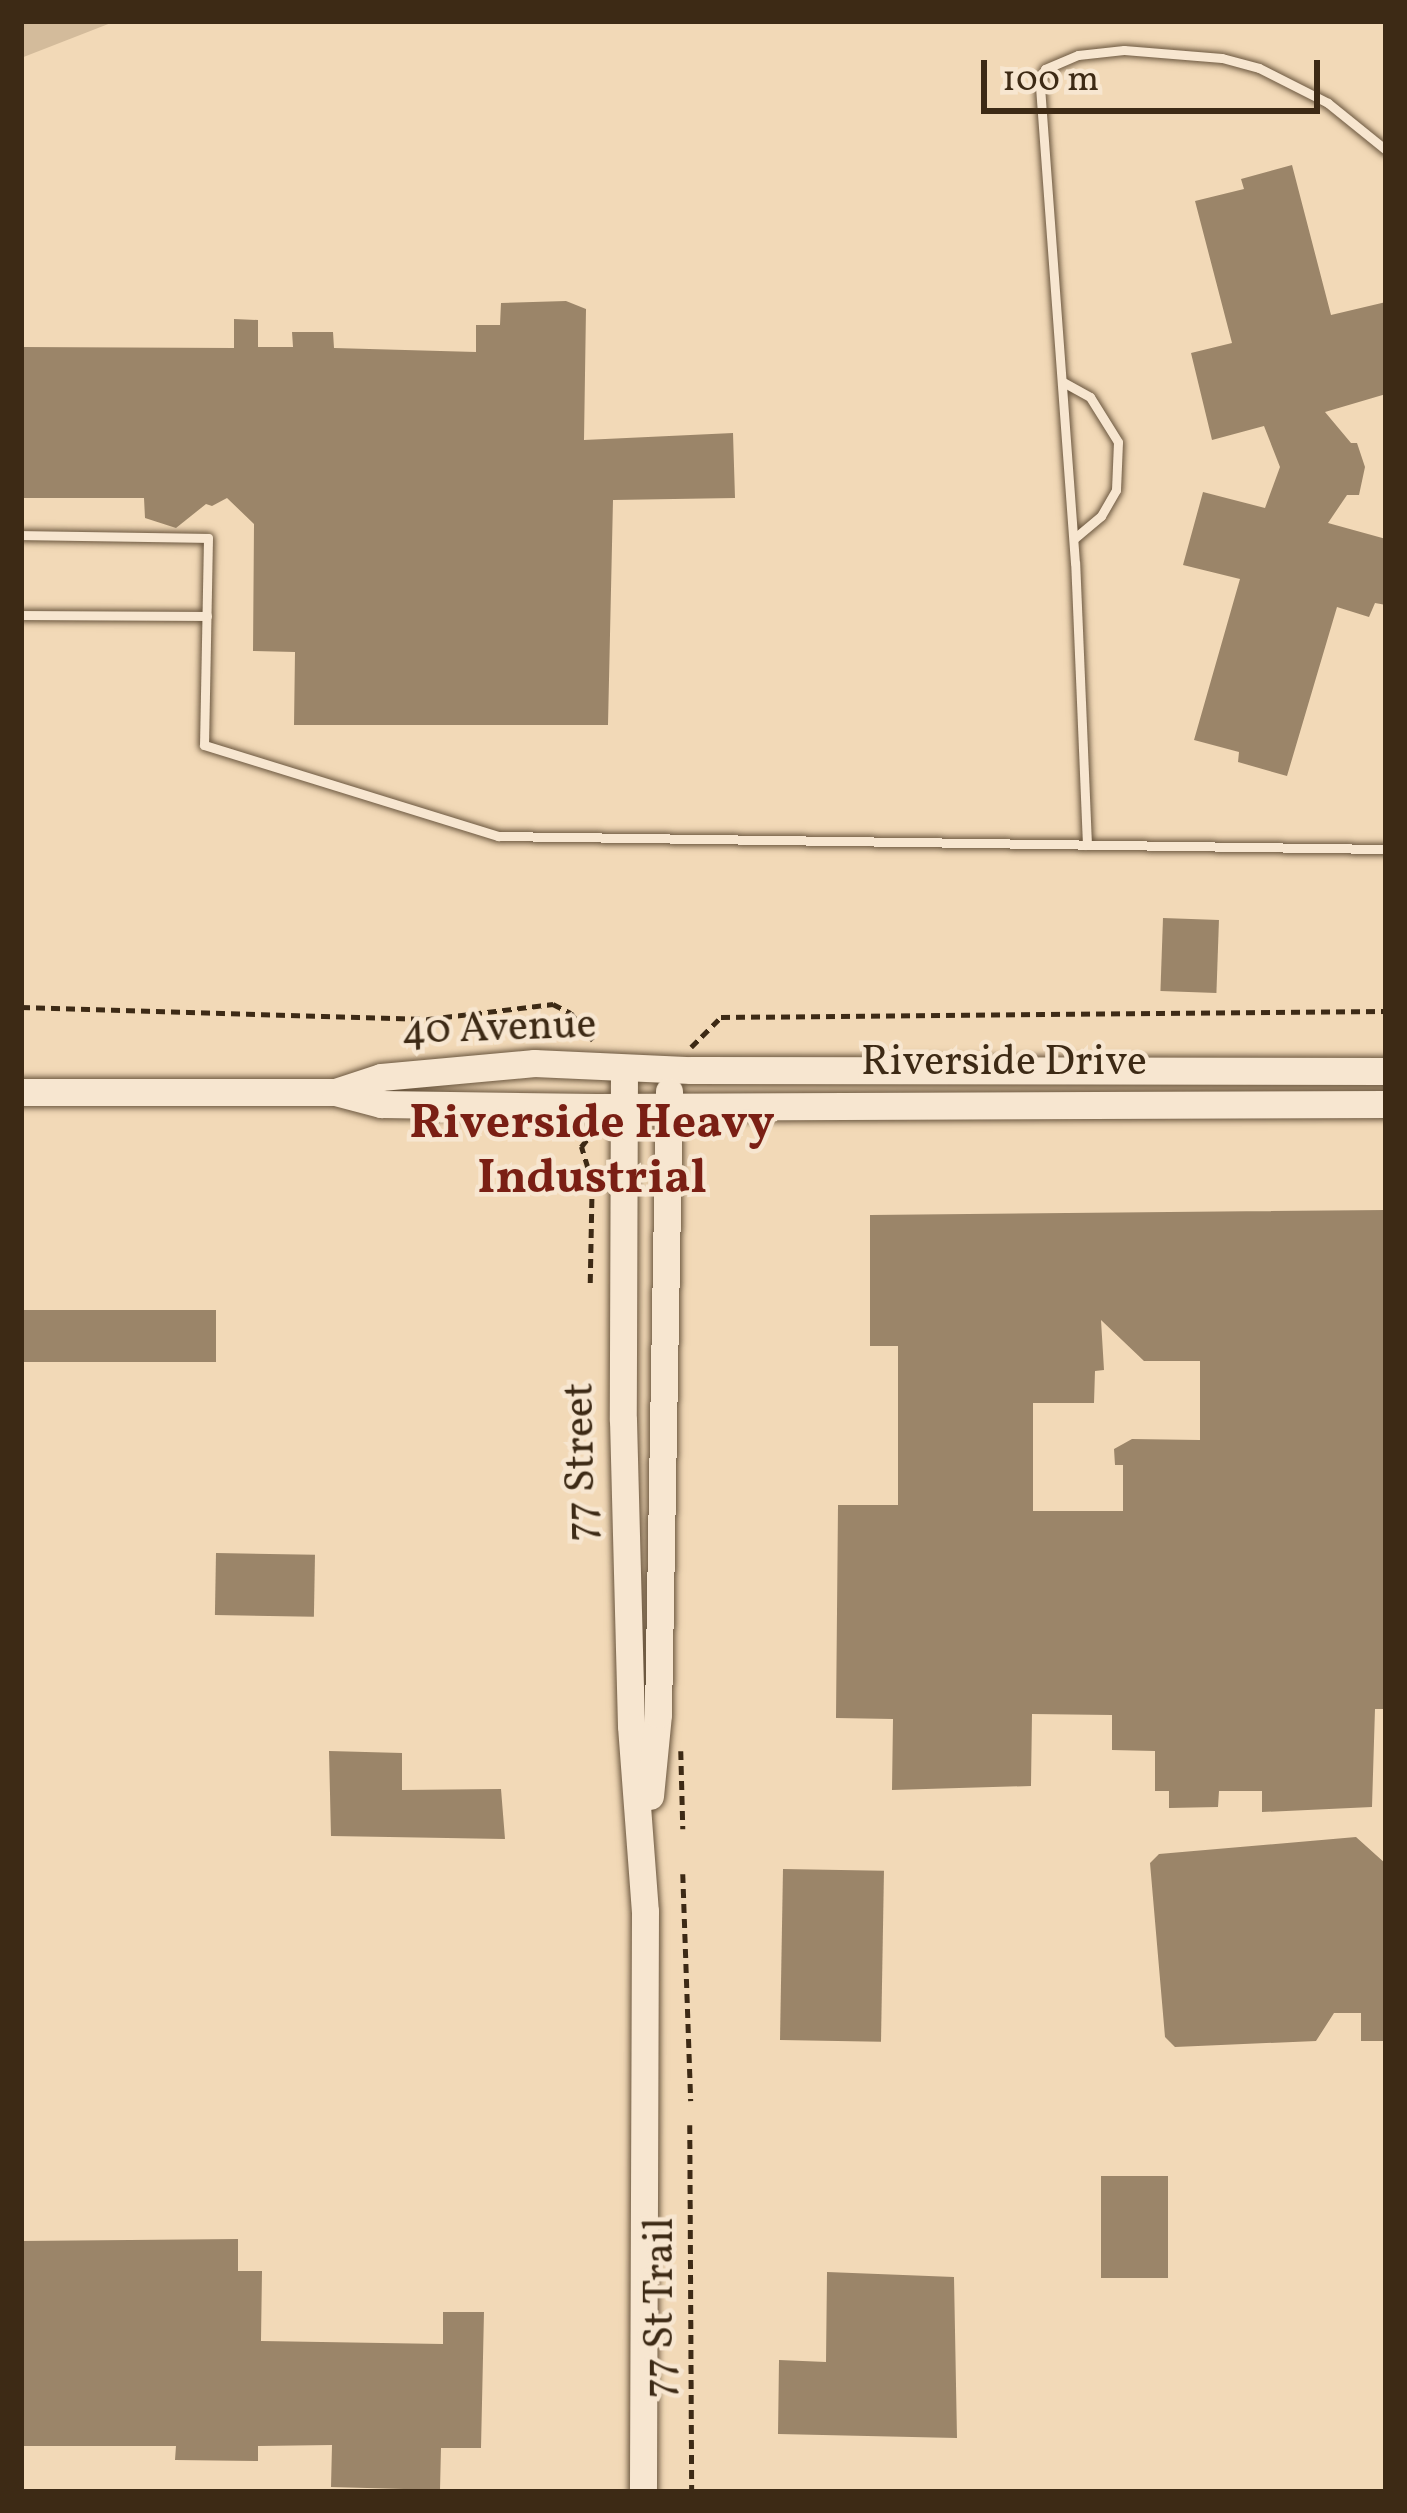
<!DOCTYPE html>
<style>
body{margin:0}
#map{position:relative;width:1407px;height:2513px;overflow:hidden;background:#f2d9b7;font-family:Vollkorn,serif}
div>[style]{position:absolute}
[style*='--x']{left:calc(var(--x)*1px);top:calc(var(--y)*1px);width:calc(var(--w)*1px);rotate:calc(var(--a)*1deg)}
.green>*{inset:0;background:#d3bb9b}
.building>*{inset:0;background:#9b8569;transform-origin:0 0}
.path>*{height:4.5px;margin-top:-2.25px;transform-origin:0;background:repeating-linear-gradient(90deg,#3d2a15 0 9px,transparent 0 15px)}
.roads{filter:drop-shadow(0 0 3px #6a563e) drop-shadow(0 0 3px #6a563e)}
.lane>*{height:9px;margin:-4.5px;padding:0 4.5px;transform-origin:4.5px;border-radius:4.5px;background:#f7e6d0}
.secondary>*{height:27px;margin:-13.5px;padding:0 13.5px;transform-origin:13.5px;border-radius:13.5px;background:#f7e6d0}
span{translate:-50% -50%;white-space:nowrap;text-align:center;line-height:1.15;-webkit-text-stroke:9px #f7e6d0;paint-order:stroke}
.street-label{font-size:42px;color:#3d2a15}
.quarter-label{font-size:48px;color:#7a1f14;font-weight:700}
.frame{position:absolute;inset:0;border:24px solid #3d2a15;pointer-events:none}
.scale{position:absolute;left:981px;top:60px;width:339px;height:54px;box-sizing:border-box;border:6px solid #3d2a15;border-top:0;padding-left:15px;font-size:36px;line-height:42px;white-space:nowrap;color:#3d2a15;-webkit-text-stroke:9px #f7e6d0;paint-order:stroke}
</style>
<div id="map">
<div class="green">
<i style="clip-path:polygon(21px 21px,116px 21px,21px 58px)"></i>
</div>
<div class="building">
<i style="clip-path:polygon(1292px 165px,1331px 315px,1386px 302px,1386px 394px,1325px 412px,1351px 443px,1357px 443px,1365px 467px,1359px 495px,1347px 495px,1328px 523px,1386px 539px,1386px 605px,1375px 603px,1369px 617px,1337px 607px,1287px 776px,1238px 762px,1239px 752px,1194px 740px,1240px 579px,1183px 565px,1203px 492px,1265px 508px,1280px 467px,1264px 426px,1212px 440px,1191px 353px,1232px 343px,1195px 201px,1244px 189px,1241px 179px)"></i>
<i style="clip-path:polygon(566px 301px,586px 309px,584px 440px,733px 433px,735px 498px,613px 500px,608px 725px,294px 725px,295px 652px,253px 651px,254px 524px,227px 498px,212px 506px,206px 504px,176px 528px,145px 518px,144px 498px,21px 498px,21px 347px,234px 348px,234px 319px,258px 320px,258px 347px,293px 347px,292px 332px,333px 332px,334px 348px,476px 352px,476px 325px,500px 325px,501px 303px)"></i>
<i style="left:1163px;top:918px;width:56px;height:73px;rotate:2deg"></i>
<i style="clip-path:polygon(evenodd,1386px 1210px,1386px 1709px,1375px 1709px,1372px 1807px,1262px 1812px,1262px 1791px,1219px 1791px,1218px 1807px,1169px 1808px,1169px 1791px,1155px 1791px,1155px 1751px,1112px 1750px,1112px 1715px,1032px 1714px,1031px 1786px,892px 1790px,893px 1719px,836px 1718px,838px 1505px,898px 1505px,898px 1346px,870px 1346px,870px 1215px,1386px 1210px,1101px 1320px,1144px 1361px,1200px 1361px,1200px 1440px,1132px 1439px,1114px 1449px,1115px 1465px,1123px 1465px,1123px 1511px,1033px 1511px,1033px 1403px,1094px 1403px,1095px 1371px,1104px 1370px,1101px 1320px)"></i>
<i style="left:21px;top:1310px;width:195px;height:52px"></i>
<i style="left:216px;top:1553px;width:99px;height:62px;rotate:1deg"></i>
<i style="clip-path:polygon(329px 1751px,402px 1753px,402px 1790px,501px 1789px,505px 1839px,331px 1836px)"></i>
<i style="clip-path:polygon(1356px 1837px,1386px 1864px,1386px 2041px,1361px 2041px,1361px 2013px,1334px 2013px,1316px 2041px,1175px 2047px,1165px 2037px,1150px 1863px,1159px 1854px)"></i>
<i style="left:783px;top:1869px;width:101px;height:171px;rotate:1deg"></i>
<i style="left:1101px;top:2176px;width:67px;height:102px"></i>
<i style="clip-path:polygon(238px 2239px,238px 2271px,262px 2271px,261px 2341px,443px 2344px,443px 2312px,484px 2312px,481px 2448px,441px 2448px,440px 2490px,331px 2487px,332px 2445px,258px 2446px,258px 2461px,175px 2460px,176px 2446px,21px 2446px,21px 2241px)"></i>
<i style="clip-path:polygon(827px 2272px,954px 2277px,957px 2438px,778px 2434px,779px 2360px,826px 2362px)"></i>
</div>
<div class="path">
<i style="--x:21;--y:1007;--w:407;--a:1.7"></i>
<i style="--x:428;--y:1019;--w:126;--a:-6.8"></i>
<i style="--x:553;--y:1004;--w:20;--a:27"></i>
<i style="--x:571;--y:1013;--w:35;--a:51"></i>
<i style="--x:691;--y:1047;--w:42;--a:-45"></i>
<i style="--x:721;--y:1017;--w:665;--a:-0.52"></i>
<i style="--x:590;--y:1283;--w:101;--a:-88.9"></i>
<i style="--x:592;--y:1182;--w:37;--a:-107"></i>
<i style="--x:581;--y:1147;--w:18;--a:-52"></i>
<i style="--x:681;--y:1751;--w:78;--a:88.5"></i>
<i style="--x:683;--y:1874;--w:227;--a:88"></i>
<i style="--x:690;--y:2125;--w:367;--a:89.7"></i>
</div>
<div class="roads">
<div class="lane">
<i style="--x:1063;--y:382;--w:31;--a:29"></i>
<i style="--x:1090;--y:397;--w:53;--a:58.1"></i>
<i style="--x:1118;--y:442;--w:48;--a:92.4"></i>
<i style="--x:1116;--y:490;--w:30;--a:120"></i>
<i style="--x:1101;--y:516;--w:35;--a:140"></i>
<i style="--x:21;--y:535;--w:187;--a:0.9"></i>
<i style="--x:208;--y:538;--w:207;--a:91.1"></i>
<i style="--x:204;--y:745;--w:308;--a:17.2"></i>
<i style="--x:498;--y:836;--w:888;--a:0.84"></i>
<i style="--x:21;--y:615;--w:186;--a:0.3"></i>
<i style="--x:1087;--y:845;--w:282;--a:-92.4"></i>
<i style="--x:1075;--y:563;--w:483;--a:-94.2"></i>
<i style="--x:1040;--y:81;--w:13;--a:-67"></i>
<i style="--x:1045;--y:69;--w:36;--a:-23"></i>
<i style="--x:1078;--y:55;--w:46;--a:-6.2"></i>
<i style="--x:1124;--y:50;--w:98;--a:4.7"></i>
<i style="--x:1222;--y:58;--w:38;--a:15"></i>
<i style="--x:1259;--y:68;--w:77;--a:26.9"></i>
<i style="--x:1328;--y:103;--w:75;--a:39"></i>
</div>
<div class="secondary">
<i style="--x:624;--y:1068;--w:352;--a:90.2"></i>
<i style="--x:623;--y:1420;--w:306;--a:88.5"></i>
<i style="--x:631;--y:1726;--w:186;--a:85.7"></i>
<i style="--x:645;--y:1911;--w:581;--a:90.2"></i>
<i style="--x:21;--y:1092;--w:314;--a:0"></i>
<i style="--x:335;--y:1092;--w:48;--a:14.6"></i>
<i style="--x:381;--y:1104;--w:215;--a:0.8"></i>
<i style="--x:596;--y:1107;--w:790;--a:-0.22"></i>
<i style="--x:335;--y:1092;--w:48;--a:-18.1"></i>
<i style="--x:381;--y:1077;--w:154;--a:-5.2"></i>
<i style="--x:534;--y:1063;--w:157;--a:2.6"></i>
<i style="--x:691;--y:1070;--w:695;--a:0.08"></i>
<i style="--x:650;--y:1796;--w:82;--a:-84.4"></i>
<i style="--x:658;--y:1714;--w:623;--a:-88.99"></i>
</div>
</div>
<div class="street-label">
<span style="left:499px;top:1030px;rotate:-2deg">40 Avenue</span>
<span style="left:1004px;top:1064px">Riverside Drive</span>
<span style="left:583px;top:1462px;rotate:-91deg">77 Street</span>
<span style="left:662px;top:2308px;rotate:-90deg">77 St Trail</span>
</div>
<div class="quarter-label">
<span style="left:592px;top:1152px">Riverside Heavy<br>Industrial</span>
</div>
<div class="frame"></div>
<div class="scale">100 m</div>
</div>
